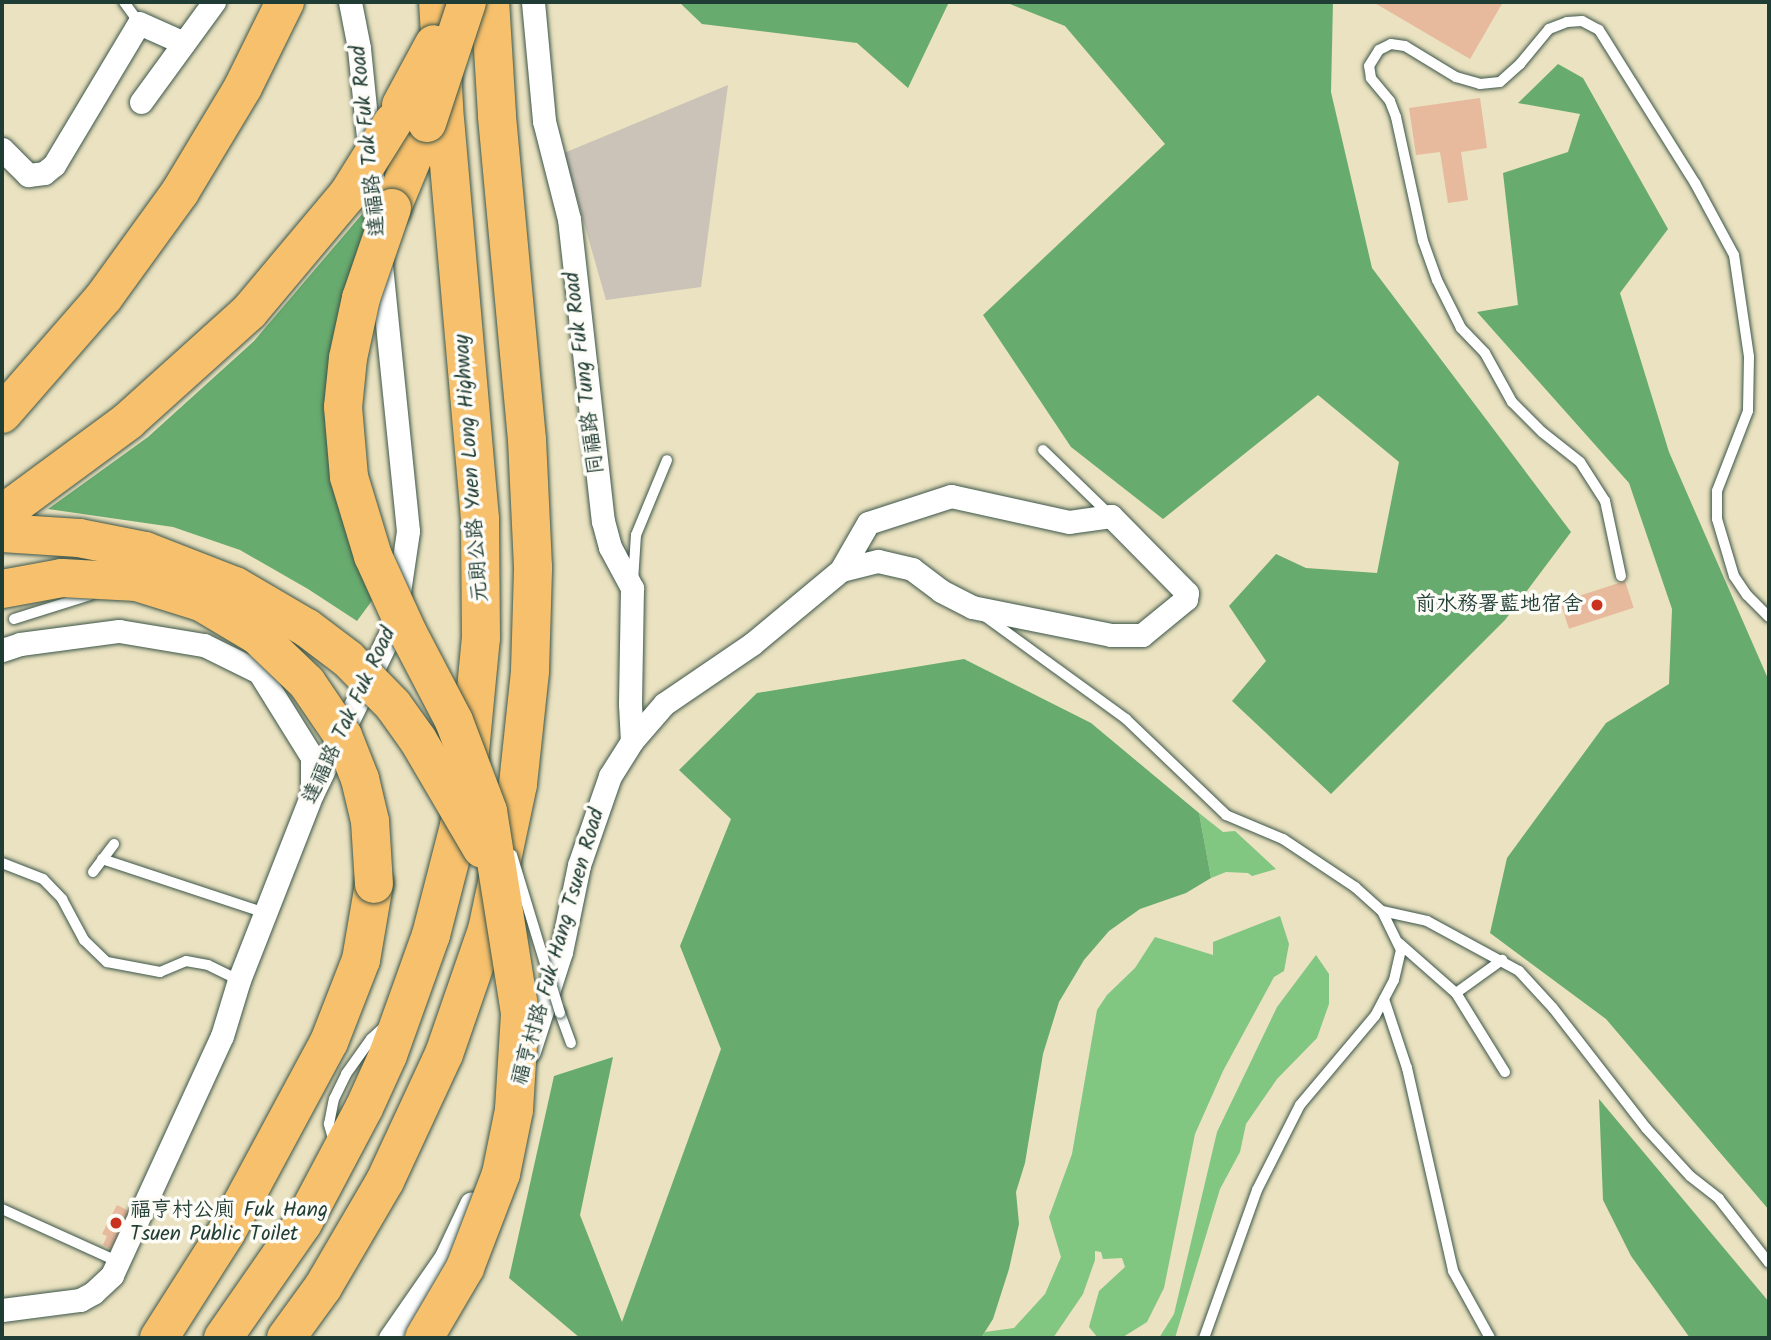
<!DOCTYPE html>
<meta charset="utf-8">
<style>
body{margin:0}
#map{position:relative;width:1771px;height:1340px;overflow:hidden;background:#eae2c0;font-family:Kalam,"LXGW WenKai TC",sans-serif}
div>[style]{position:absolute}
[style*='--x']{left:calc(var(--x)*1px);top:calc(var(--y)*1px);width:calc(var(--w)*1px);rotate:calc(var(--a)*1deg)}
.industrial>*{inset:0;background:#cbc3b8}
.green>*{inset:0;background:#81c681}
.forest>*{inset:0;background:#68ab6f}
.building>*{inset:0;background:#e7b99d;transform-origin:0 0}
.roads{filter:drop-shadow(0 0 2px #3d5649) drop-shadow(0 0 2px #3d5649)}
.lane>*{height:10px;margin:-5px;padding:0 5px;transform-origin:5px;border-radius:5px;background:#fff}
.street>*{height:23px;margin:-11.5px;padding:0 11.5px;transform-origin:11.5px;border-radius:11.5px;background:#fff}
.highway>*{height:38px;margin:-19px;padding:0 19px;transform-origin:19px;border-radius:19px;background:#f7c06c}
.bridges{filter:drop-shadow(0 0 2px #3d5649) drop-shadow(0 0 2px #3d5649)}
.lane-bridge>*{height:10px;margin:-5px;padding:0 5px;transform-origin:5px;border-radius:5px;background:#fff}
.highway-bridge>*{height:38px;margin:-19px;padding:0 19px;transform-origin:19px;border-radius:19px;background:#f7c06c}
.dots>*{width:19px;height:19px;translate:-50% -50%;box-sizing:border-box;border:4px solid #fdfcf7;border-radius:50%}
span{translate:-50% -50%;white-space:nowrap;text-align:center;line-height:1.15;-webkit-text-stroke:7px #fdfcf7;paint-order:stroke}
.street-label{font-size:21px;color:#1f3d34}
.poi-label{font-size:21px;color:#1f3d34}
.right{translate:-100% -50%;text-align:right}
.left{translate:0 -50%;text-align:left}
.frame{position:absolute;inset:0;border:4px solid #1f3d34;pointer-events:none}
</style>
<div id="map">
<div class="industrial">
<i style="clip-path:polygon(728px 85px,701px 287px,606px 300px,564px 153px)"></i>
</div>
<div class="green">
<i style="clip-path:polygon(1199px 813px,1223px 832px,1235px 831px,1276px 869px,1252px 876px,1248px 873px,1226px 872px,1211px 878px)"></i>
<i style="clip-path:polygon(1280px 916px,1289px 944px,1284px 971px,1274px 977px,1223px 1071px,1195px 1134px,1164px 1288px,1147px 1322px,1123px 1337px,1112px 1338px,1098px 1338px,1089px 1327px,1099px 1291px,1125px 1267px,1122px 1258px,1103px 1259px,1101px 1252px,1095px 1251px,1095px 1260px,1083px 1294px,1053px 1338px,981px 1338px,985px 1332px,1014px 1328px,1045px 1294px,1061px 1257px,1049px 1217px,1072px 1154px,1097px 1010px,1107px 995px,1135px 968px,1155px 937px,1213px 955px,1213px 942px)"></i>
<i style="clip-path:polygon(1316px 955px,1329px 974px,1329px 1004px,1317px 1038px,1277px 1079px,1246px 1124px,1240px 1152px,1220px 1189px,1175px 1338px,1159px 1338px,1174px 1314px,1217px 1132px,1277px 1007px)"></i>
</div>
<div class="forest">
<i style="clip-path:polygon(679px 2px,949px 2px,908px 88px,857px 43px,702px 24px)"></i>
<i style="clip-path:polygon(1005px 2px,1333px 2px,1331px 92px,1372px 268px,1571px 532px,1505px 620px,1331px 794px,1232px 701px,1266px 661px,1229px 606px,1276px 554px,1306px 568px,1377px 573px,1399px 462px,1318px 395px,1163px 519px,1071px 447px,983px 315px,1165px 144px,1065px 26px)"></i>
<i style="clip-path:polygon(1558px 64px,1583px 78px,1668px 229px,1620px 293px,1669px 452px,1769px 681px,1769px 1210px,1606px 1019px,1490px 933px,1507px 858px,1606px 723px,1669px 684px,1672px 609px,1629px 483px,1477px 312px,1518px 305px,1503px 173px,1568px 152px,1580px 114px,1518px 103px)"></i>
<i style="clip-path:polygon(363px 213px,368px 245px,350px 290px,374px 598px,357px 621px,308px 589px,240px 550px,173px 527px,48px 509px,148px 437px,254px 341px)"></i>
<i style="clip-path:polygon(964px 659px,1091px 723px,1199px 813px,1211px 878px,1186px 893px,1140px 909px,1109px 931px,1084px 960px,1059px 1002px,1043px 1054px,1025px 1163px,1016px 1192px,1019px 1224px,1009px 1269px,993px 1319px,981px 1338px,580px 1338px,509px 1278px,554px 1076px,613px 1057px,580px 1215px,622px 1322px,721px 1049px,680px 946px,731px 819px,679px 770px,757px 693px)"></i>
<i style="clip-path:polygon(1599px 1099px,1769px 1302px,1769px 1338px,1690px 1338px,1631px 1256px,1603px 1200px)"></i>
</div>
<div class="building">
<i style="clip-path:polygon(1373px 2px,1503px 2px,1470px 59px)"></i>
<i style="clip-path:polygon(1480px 98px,1487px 148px,1461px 152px,1468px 200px,1448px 203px,1440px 152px,1416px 155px,1409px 108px)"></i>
<i style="left:1625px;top:581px;width:28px;height:68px;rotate:72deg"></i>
<i style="clip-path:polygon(117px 1205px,129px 1211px,111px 1249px,103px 1245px,107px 1236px,102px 1234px)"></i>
</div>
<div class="roads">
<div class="lane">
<i style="--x:124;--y:2;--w:26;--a:54"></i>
<i style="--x:1043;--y:450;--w:95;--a:44.1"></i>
<i style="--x:1621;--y:576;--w:77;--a:-102"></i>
<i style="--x:1605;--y:501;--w:46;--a:-122.7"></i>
<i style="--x:1580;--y:462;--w:48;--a:-141.7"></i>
<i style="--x:1542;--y:432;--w:42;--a:-135"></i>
<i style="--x:1512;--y:402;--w:56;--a:-118.9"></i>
<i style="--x:1485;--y:353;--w:35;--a:-134"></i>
<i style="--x:1461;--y:328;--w:54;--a:-116.6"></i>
<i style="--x:1437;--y:280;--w:41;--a:-109.7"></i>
<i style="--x:1423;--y:241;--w:127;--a:-102.3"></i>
<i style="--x:1396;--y:117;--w:17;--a:-111"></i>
<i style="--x:1390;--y:101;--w:30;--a:-130"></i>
<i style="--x:1371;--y:78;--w:12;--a:-99"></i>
<i style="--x:1369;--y:66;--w:19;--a:-58"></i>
<i style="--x:1379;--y:50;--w:13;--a:-27"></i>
<i style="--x:1391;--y:44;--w:14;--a:8"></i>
<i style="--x:1405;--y:46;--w:60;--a:31.3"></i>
<i style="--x:1456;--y:77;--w:25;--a:16"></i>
<i style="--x:1480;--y:84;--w:20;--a:-6"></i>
<i style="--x:1500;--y:82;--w:27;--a:-42"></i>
<i style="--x:1520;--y:64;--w:45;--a:-50.4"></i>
<i style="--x:1549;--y:29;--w:19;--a:-21"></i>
<i style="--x:1567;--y:22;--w:15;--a:-4"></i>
<i style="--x:1582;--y:21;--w:19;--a:28"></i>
<i style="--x:1599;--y:30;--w:181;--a:57.9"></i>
<i style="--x:1695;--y:183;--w:82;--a:61.6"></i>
<i style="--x:1734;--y:255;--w:103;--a:81.6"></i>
<i style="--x:1749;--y:357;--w:54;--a:91.1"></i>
<i style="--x:1748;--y:411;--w:86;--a:111.2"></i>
<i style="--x:1717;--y:491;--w:28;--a:90"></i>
<i style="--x:1717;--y:519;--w:59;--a:73.4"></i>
<i style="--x:1734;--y:576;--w:23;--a:56"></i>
<i style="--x:1747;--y:595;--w:31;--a:45"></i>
<i style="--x:633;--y:581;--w:46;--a:-86.3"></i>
<i style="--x:636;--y:535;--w:81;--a:-67.5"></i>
<i style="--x:983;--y:615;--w:177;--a:36"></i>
<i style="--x:1126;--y:719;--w:139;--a:43.8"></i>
<i style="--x:1226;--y:815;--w:62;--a:22.8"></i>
<i style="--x:1283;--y:839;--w:87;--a:33.7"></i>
<i style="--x:1355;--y:887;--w:36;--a:42"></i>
<i style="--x:1382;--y:911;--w:46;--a:12.5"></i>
<i style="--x:1427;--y:921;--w:105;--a:28.5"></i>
<i style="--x:1519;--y:971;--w:50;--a:47.4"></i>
<i style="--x:1553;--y:1008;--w:152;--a:52.2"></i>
<i style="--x:1646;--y:1128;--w:65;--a:47.5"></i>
<i style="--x:1690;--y:1176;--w:37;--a:38"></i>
<i style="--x:1719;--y:1199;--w:81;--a:52"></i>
<i style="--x:14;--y:619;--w:80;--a:-17.5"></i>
<i style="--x:102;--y:859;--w:172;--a:18.3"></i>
<i style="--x:2;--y:863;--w:44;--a:21.3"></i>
<i style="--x:43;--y:879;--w:28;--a:46"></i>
<i style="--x:62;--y:899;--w:47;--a:61.8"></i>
<i style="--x:84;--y:940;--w:32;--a:44"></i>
<i style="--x:107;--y:962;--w:54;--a:10.7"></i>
<i style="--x:160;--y:972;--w:28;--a:-23"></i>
<i style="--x:186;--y:961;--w:22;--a:10"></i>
<i style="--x:208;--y:965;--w:34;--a:26"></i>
<i style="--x:93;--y:872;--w:35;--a:-53"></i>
<i style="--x:1399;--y:943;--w:76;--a:41.3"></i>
<i style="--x:1456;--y:993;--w:93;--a:58.2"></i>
<i style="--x:1456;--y:993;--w:57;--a:-35.7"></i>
<i style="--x:1384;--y:999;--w:73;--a:71.6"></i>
<i style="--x:1407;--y:1068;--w:208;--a:77.2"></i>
<i style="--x:1453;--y:1271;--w:77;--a:61.1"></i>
<i style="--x:560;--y:1013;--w:32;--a:70"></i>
<i style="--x:334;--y:1142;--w:19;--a:-106"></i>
<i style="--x:329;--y:1124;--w:25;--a:-79"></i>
<i style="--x:334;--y:1099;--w:28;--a:-64"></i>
<i style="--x:346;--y:1074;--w:43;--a:-54.5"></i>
<i style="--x:371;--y:1039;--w:16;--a:-43"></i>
<i style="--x:2;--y:1209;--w:128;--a:24.4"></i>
<i style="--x:1204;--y:1338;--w:157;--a:-70.3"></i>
<i style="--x:1257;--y:1190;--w:95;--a:-63.2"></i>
<i style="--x:1300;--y:1105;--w:116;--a:-49.9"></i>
<i style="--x:1375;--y:1016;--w:41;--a:-62.2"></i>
<i style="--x:1394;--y:980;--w:31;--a:-77"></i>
<i style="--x:1401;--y:950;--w:43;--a:-116"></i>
</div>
<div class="street">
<i style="--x:533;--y:2;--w:120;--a:84.7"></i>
<i style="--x:544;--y:121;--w:101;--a:75.7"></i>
<i style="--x:569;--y:219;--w:304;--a:83.6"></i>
<i style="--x:603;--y:521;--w:27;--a:75"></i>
<i style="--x:610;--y:547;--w:47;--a:61.8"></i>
<i style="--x:632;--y:588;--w:116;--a:91"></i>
<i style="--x:630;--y:704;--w:37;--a:87"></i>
<i style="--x:141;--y:102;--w:124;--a:-53.9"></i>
<i style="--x:2;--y:149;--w:37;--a:45"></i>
<i style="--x:28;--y:175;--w:16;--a:-7"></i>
<i style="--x:44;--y:173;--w:13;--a:-39"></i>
<i style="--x:54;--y:165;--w:165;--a:-59.1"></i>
<i style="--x:139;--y:23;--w:49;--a:24"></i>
<i style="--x:2;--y:650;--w:19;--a:-18"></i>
<i style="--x:20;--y:644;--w:100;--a:-7.5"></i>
<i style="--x:119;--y:631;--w:86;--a:9.4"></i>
<i style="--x:204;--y:645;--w:61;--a:26.1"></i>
<i style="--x:259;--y:672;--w:100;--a:58.1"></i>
<i style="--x:312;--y:757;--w:29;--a:90"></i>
<i style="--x:529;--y:1051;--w:104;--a:-72.1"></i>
<i style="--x:561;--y:952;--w:89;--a:-78.3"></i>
<i style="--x:579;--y:865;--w:94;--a:-70.8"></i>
<i style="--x:610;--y:776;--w:41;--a:-57.8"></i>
<i style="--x:632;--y:741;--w:49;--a:-49.1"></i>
<i style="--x:664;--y:704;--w:107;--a:-34.3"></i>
<i style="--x:752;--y:644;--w:116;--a:-39.7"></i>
<i style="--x:841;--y:570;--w:38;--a:-14"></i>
<i style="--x:878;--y:561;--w:35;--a:13"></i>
<i style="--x:912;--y:569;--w:36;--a:37"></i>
<i style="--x:941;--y:591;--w:35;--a:27"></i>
<i style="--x:972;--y:607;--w:142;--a:11.4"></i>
<i style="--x:1111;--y:635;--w:31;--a:0"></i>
<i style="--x:1142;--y:635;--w:57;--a:-39.3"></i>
<i style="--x:1186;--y:599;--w:6;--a:-81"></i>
<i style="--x:1187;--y:593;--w:108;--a:-134.6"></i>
<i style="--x:1111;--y:516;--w:42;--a:171.9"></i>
<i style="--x:1069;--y:522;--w:121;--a:-167.6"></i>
<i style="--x:951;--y:496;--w:87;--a:162"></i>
<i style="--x:868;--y:523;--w:54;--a:119.9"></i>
<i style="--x:2;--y:1310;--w:79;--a:-7.3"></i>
<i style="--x:80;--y:1300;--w:15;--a:-28"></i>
<i style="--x:93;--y:1293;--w:26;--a:-43"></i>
<i style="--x:112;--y:1275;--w:263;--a:-65.3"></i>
<i style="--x:222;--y:1036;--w:59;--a:-73.1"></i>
<i style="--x:239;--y:980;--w:200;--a:-68.6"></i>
<i style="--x:312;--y:794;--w:187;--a:-64"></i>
<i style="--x:394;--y:626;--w:96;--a:-81.6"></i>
<i style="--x:408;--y:531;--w:485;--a:-95.8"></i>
<i style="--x:359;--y:48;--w:47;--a:-101.1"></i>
<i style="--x:390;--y:1338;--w:98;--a:-55.3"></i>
<i style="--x:446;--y:1257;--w:59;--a:-64.7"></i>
</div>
<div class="highway">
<i style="--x:392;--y:208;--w:92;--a:-67.6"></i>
<i style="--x:2;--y:414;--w:155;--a:-48.9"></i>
<i style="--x:104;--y:297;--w:130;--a:-54.1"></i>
<i style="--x:180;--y:192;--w:122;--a:-59"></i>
<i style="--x:243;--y:87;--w:95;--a:-63.7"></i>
<i style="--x:159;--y:1338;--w:125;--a:-57.5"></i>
<i style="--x:226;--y:1233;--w:217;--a:-61.7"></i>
<i style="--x:329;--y:1042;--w:88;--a:-68.7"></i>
<i style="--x:361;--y:960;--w:77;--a:-80.3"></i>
<i style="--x:223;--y:1338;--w:140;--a:-55.2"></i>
<i style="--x:303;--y:1223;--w:130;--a:-62.1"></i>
<i style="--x:364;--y:1108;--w:58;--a:-65.6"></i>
<i style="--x:388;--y:1055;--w:127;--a:-70.3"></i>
<i style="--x:431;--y:935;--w:113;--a:-75.6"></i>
<i style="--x:459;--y:826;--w:55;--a:-80.5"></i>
<i style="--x:468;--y:772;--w:135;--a:-84.5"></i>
<i style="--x:481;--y:638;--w:119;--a:-90.5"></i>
<i style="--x:480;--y:519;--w:399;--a:-95"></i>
<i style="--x:445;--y:122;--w:120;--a:-93.3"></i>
<i style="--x:286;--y:1338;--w:63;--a:-54"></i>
<i style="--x:323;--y:1287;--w:123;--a:-59.7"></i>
<i style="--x:385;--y:1181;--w:140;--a:-65.1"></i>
<i style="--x:444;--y:1054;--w:131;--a:-70.9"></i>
<i style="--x:487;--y:930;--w:149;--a:-78"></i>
<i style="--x:518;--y:784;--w:114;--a:-83.9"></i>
<i style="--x:530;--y:671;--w:104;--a:-88.3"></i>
<i style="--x:533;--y:567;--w:127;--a:-92.7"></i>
<i style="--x:527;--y:440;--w:326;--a:-95.3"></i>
<i style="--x:497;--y:115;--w:113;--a:-93.5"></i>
</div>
</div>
<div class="bridges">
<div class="lane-bridge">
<i style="--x:512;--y:855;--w:165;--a:73.1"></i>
</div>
<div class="highway-bridge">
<i style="--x:401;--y:105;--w:69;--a:-61.6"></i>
<i style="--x:427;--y:123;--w:127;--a:-71.7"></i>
<i style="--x:392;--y:208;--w:95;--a:109"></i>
<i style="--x:361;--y:298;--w:61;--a:102.2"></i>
<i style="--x:348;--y:358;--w:49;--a:95.8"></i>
<i style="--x:343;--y:407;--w:70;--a:85.1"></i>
<i style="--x:349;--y:477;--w:83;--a:73.1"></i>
<i style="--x:373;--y:556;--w:85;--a:65.6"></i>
<i style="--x:408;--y:633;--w:99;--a:62.4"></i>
<i style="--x:454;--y:721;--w:96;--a:69.3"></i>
<i style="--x:488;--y:811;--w:206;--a:81"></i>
<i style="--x:520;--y:1014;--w:96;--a:93.6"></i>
<i style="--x:514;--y:1110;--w:65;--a:101.5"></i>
<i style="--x:501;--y:1174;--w:101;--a:111"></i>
<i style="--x:465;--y:1268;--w:81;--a:120.4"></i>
<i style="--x:2;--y:514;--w:157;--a:-36.4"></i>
<i style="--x:128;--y:421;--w:163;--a:-42"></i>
<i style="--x:249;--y:312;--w:154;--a:-50"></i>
<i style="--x:348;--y:194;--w:85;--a:-58"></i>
<i style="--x:2;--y:533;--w:77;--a:3.7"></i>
<i style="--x:79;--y:538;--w:67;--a:11.1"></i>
<i style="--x:145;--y:551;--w:97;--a:21.3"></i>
<i style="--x:235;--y:586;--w:83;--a:30.3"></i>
<i style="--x:307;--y:628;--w:51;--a:37.1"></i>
<i style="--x:348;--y:659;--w:64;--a:45.6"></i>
<i style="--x:393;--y:705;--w:43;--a:54.5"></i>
<i style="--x:418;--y:740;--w:126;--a:59.6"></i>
<i style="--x:2;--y:589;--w:61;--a:-10.4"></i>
<i style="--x:62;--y:578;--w:75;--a:3.1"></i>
<i style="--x:137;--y:582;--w:67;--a:17.4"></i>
<i style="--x:201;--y:602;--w:66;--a:30.8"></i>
<i style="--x:258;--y:636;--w:68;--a:43.8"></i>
<i style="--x:307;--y:683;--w:64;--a:55.8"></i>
<i style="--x:343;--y:736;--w:46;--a:68.4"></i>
<i style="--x:360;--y:779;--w:43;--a:76.6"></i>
<i style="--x:370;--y:821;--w:63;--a:86.4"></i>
</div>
</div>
<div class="dots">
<i style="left:1597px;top:605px;background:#c8321e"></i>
<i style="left:116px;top:1223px;background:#c8321e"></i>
</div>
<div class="street-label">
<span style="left:369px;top:141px;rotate:-96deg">達福路 Tak Fuk Road</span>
<span style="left:585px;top:373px;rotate:-97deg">同福路 Tung Fuk Road</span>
<span style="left:472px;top:468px;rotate:-94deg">元朗公路 Yuen Long Highway</span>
<span style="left:350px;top:716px;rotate:-65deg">達福路 Tak Fuk Road</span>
<span style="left:559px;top:947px;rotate:-74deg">福亨村路 Fuk Hang Tsuen Road</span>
</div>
<div class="poi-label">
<span class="right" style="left:1583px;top:605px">前水務署藍地宿舍</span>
<span class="left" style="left:130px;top:1223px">福亨村公廁 Fuk Hang<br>Tsuen Public Toilet</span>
</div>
<div class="frame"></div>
</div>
